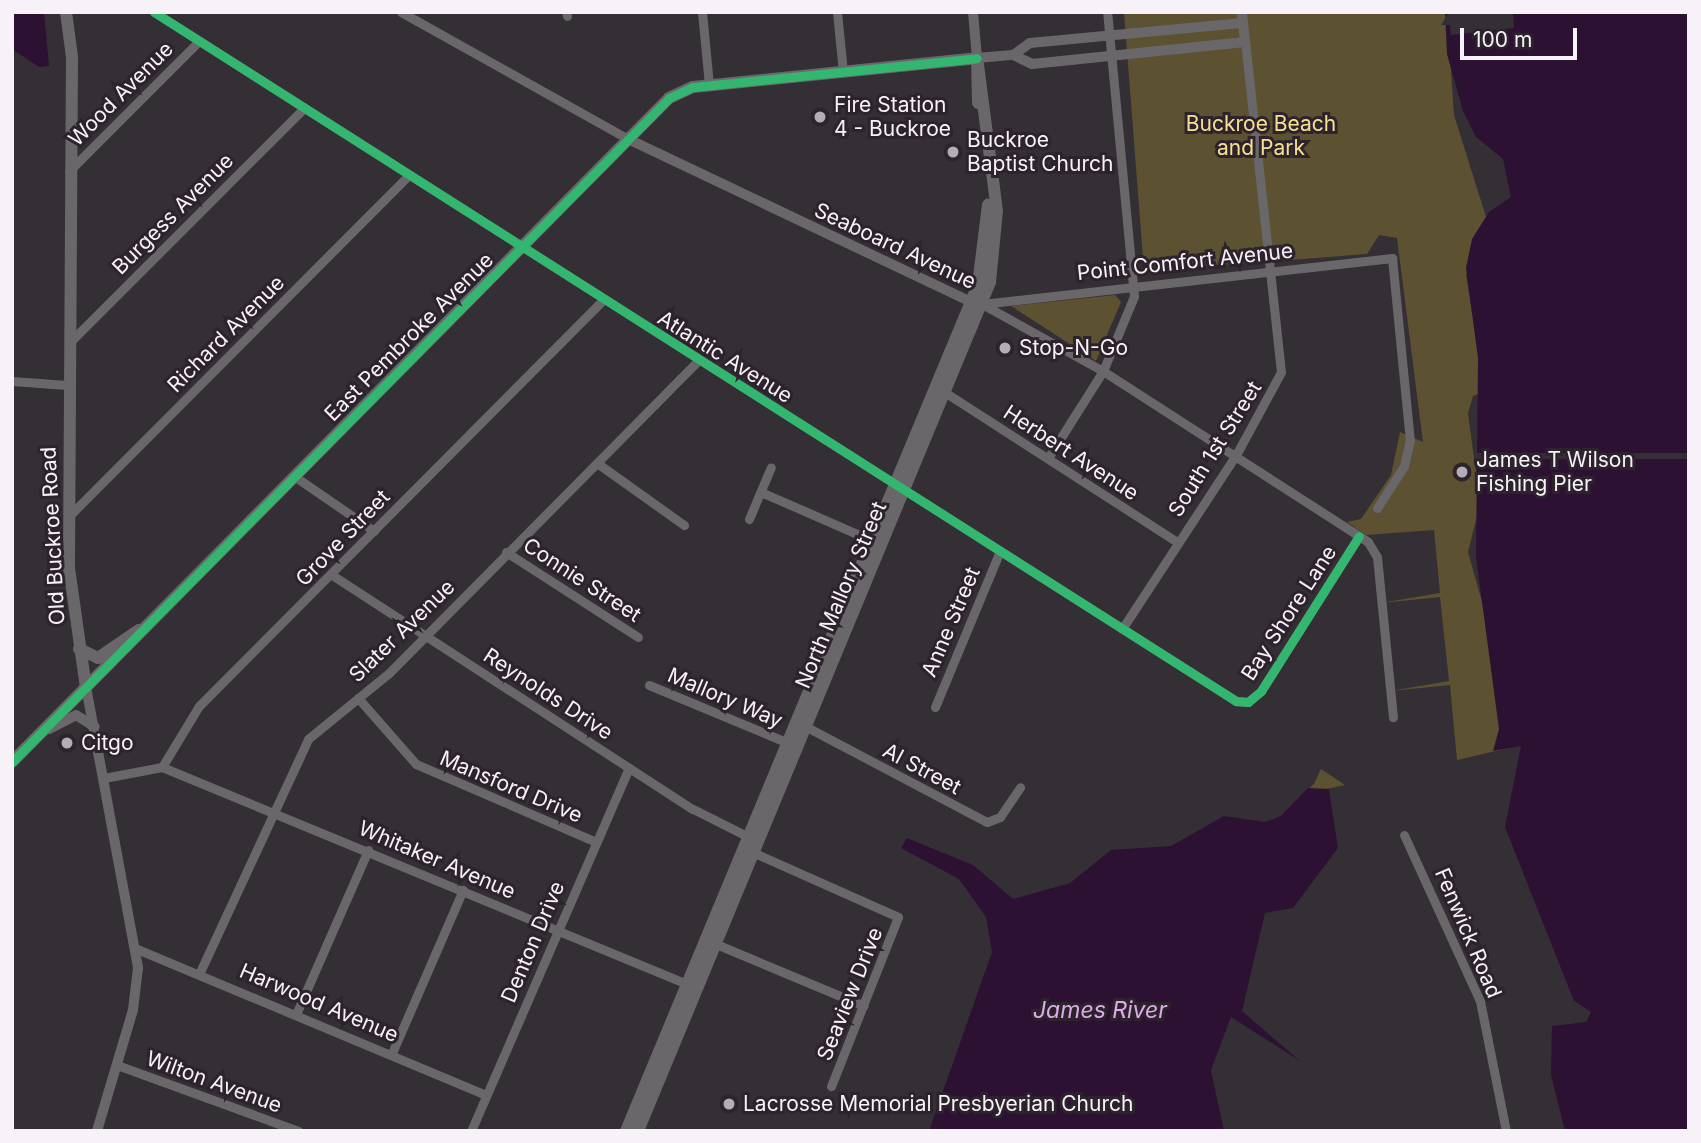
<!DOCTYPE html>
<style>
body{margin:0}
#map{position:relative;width:1701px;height:1143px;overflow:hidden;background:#342f35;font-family:Inter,sans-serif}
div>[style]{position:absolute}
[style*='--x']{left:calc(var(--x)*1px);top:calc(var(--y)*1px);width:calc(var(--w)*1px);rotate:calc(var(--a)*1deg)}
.green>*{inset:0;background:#5c5231}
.water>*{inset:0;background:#2d1132}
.pier>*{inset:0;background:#342f35;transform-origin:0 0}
.minor>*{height:9px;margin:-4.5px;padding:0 4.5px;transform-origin:4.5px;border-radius:4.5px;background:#6a676b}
.tertiary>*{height:10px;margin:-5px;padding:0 5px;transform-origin:5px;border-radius:5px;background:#6a676b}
.secondary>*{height:12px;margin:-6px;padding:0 6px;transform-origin:6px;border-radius:6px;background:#6a676b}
.cycleway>*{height:9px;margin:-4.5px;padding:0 4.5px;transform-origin:4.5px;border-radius:4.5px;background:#33b770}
.dots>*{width:19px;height:19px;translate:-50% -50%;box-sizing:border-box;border:4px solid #2c232d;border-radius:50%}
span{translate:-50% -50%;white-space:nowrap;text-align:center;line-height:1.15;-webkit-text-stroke:6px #2c232d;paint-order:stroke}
.street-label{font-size:21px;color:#f7f1f8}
.poi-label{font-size:21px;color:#f7f1f8}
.left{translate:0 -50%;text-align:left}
.park-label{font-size:21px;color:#f6e08f}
.water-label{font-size:23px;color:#dfaae9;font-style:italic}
.frame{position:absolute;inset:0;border:14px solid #f7f1f8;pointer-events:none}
.scale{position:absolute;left:1460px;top:28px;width:117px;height:32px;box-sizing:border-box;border:4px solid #f7f1f8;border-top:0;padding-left:9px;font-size:21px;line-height:24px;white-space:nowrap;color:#f7f1f8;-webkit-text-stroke:5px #2c232d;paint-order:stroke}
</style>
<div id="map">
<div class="green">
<i style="clip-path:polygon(1124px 12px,1512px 12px,1449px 43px,1454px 115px,1492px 236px,1466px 275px,1485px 392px,1473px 396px,1468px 413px,1480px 504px,1468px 552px,1522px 745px,1457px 760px,1450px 685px,1391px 691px,1449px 681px,1440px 597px,1381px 603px,1440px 593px,1434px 530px,1366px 535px,1347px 522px,1361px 519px,1391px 475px,1400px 432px,1423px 442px,1397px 238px,1379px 235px,1367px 254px,1144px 271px)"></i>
<i style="clip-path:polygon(1115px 295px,1121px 302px,1096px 361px,1011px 306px)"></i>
<i style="clip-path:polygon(1321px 769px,1345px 785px,1303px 794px,1314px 784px)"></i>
</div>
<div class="water">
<i style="clip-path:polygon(12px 12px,44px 12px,49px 66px,39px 67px,12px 49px)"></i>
<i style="clip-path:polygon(1445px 12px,1689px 12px,1689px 1131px,1565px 1131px,1551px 1075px,1552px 1026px,1586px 1022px,1591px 1012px,1574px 1001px,1505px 827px,1521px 746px,1493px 751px,1499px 729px,1476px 557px,1478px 358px,1466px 268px,1472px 239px,1489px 212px,1511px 197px,1503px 159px,1476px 137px,1463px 111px,1447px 54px)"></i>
<i style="clip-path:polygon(1308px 788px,1329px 789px,1338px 848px,1293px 908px,1265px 913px,1242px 1011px,1300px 1061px,1231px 1017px,1211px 1070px,1224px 1131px,929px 1131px,992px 952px,986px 917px,959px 879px,901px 848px,907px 838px,973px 865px,1013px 899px,1070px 883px,1111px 850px,1171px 846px,1224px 816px,1265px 822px,1281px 816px)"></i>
</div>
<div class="pier">
<i style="clip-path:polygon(1449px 12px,1513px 12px,1514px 28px,1451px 35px,1450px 25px,1441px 25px)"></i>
<i style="left:1689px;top:453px;width:6px;height:213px;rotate:90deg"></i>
</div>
<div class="minor">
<i style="--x:154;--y:12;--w:1283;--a:32.49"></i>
<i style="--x:1236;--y:701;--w:12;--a:5"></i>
<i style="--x:1248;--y:702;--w:17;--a:-40"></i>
<i style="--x:1261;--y:691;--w:183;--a:-57.7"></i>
<i style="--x:401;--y:12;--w:260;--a:29.2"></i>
<i style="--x:566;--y:12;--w:4;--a:76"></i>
<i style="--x:702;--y:12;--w:73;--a:84.5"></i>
<i style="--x:837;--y:12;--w:60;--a:84.3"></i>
<i style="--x:69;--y:171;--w:184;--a:-45"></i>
<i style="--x:982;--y:304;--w:413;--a:-6.4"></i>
<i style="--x:1392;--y:258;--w:183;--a:84.4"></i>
<i style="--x:1410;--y:440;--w:27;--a:103"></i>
<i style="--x:1404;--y:466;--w:50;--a:122.7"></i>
<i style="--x:982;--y:304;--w:138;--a:29"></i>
<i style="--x:1103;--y:371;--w:315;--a:32.8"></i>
<i style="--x:1368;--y:542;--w:17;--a:59"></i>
<i style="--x:1377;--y:557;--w:161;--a:84.3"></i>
<i style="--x:70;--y:342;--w:331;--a:-45"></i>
<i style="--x:12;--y:381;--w:55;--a:4.2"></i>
<i style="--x:946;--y:393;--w:275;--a:32.8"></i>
<i style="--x:1048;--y:458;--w:103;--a:-57.7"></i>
<i style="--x:1103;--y:371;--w:81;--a:-67.5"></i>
<i style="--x:1134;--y:296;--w:285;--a:-95.4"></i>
<i style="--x:597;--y:463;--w:107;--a:35.5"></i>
<i style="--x:294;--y:476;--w:97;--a:34.5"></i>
<i style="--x:761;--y:492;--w:120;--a:23.6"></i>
<i style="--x:69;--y:516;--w:482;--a:-45.1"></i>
<i style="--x:749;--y:519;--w:56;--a:-67.1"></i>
<i style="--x:506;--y:552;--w:157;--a:32.8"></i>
<i style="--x:332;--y:575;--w:430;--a:33"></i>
<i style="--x:693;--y:809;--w:63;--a:26.6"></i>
<i style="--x:1122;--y:629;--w:208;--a:-56.8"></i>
<i style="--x:1236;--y:455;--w:94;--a:-61.5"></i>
<i style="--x:1281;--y:372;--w:332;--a:-96.2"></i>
<i style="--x:649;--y:685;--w:151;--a:22.6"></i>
<i style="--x:358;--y:698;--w:88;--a:48.7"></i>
<i style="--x:416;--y:764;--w:196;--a:23.4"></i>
<i style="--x:935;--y:707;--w:169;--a:-67.4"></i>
<i style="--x:801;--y:724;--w:210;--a:27.8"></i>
<i style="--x:987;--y:822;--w:14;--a:-21"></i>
<i style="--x:1000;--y:817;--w:36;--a:-56"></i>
<i style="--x:162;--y:767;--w:573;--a:22.45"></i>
<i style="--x:104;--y:778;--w:59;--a:-10.7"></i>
<i style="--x:162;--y:767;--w:71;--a:-58.8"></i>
<i style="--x:199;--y:706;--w:571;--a:-45.14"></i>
<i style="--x:1404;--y:835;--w:183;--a:65.4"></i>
<i style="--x:1480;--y:1001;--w:133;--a:78.7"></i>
<i style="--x:750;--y:851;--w:162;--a:24"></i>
<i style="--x:898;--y:917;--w:182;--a:111.6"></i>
<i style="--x:716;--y:944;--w:160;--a:22.7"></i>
<i style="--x:137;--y:949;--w:378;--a:22.7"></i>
<i style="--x:200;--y:972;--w:257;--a:-65.1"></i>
<i style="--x:308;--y:739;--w:104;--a:-39.2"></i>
<i style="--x:389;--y:673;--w:439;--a:-45.3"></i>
<i style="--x:297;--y:1012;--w:177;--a:-66.3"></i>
<i style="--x:392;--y:1053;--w:178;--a:-66.5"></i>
<i style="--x:117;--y:1065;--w:193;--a:20"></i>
<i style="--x:471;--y:1131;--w:396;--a:-66.5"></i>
</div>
<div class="tertiary">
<i style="--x:973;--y:12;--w:46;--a:85"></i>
<i style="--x:977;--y:58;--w:36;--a:-5"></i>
<i style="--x:1013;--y:55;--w:21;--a:-35"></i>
<i style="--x:1030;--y:43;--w:214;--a:-5.4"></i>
<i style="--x:1013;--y:55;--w:21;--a:25"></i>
<i style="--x:1032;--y:64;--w:214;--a:-5.9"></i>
<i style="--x:1245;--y:42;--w:30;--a:-96"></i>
<i style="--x:628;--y:139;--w:384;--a:25.4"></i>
<i style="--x:86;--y:687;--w:286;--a:79.5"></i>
<i style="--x:138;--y:968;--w:42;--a:96.8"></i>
<i style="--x:133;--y:1010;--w:126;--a:106.6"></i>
<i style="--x:49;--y:729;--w:30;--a:-27"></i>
<i style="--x:76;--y:715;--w:22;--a:32"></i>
</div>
<div class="secondary">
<i style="--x:66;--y:12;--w:45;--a:82.4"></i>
<i style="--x:72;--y:57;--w:511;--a:90.34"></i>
<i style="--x:69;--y:568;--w:120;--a:81.9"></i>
<i style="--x:977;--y:58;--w:45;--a:88.7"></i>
<i style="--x:79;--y:649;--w:21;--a:25"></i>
<i style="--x:98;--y:658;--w:50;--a:-34.3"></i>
<i style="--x:12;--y:762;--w:934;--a:-45.3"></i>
<i style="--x:669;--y:98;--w:26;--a:-25"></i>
<i style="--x:693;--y:87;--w:285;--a:-5.8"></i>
<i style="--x:626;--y:1131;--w:916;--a:-67.41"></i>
<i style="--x:978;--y:285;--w:81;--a:-82.9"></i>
<i style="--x:638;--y:1131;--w:919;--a:-67.48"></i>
<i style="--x:990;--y:282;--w:71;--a:-84.4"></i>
<i style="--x:997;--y:211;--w:154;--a:-97.4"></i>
</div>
<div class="cycleway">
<i style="--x:154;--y:12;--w:1283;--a:32.49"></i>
<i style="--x:1236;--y:701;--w:12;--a:5"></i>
<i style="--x:1248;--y:702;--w:17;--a:-40"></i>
<i style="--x:1261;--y:691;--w:183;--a:-57.7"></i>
<i style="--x:12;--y:762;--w:934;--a:-45.3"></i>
<i style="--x:669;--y:98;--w:26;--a:-25"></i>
<i style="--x:693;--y:87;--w:285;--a:-5.8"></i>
</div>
<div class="dots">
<i style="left:820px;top:117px;background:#b3adb4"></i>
<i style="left:953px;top:152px;background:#b3adb4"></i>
<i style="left:1005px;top:348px;background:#b3adb4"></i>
<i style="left:1462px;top:472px;background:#b3adb4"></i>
<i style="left:67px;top:743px;background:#b3adb4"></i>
<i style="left:729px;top:1104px;background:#b3adb4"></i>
</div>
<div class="street-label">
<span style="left:121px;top:94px;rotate:-45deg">Wood Avenue</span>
<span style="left:173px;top:214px;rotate:-45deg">Burgess Avenue</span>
<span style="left:895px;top:246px;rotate:25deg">Seaboard Avenue</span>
<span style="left:1185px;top:262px;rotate:-6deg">Point Comfort Avenue</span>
<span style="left:226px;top:334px;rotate:-45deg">Richard Avenue</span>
<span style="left:409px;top:337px;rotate:-45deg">East Pembroke Avenue</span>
<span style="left:725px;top:357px;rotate:32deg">Atlantic Avenue</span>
<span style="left:1215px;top:449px;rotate:-58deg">South 1st Street</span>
<span style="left:1071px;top:453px;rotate:33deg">Herbert Avenue</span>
<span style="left:53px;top:536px;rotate:-93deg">Old Buckroe Road</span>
<span style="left:343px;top:538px;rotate:-46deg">Grove Street</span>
<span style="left:582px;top:580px;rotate:33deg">Connie Street</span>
<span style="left:841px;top:595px;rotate:-67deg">North Mallory Street</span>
<span style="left:1289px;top:613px;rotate:-57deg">Bay Shore Lane</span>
<span style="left:951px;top:622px;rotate:-67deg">Anne Street</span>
<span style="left:402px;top:631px;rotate:-44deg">Slater Avenue</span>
<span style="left:548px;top:694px;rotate:33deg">Reynolds Drive</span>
<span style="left:725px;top:698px;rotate:23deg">Mallory Way</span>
<span style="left:922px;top:769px;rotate:28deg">Al Street</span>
<span style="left:511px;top:787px;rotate:23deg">Mansford Drive</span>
<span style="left:437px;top:860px;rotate:23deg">Whitaker Avenue</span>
<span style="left:1468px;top:933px;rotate:67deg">Fenwick Road</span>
<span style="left:533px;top:942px;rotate:-67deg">Denton Drive</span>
<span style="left:850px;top:994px;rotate:-68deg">Seaview Drive</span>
<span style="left:319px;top:1003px;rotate:23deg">Harwood Avenue</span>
<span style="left:214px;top:1082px;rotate:20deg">Wilton Avenue</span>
</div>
<div class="poi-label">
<span class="left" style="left:834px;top:117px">Fire Station<br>4 - Buckroe</span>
<span class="left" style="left:967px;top:152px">Buckroe<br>Baptist Church</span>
<span class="left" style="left:1019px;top:348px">Stop-N-Go</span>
<span class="left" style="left:1476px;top:472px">James T Wilson<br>Fishing Pier</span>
<span class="left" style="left:81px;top:743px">Citgo</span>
<span class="left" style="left:743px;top:1104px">Lacrosse Memorial Presbyerian Church</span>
</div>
<div class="park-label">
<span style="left:1261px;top:136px">Buckroe Beach<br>and Park</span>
</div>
<div class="water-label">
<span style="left:1100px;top:1010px">James River</span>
</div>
<div class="frame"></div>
<div class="scale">100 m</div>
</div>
